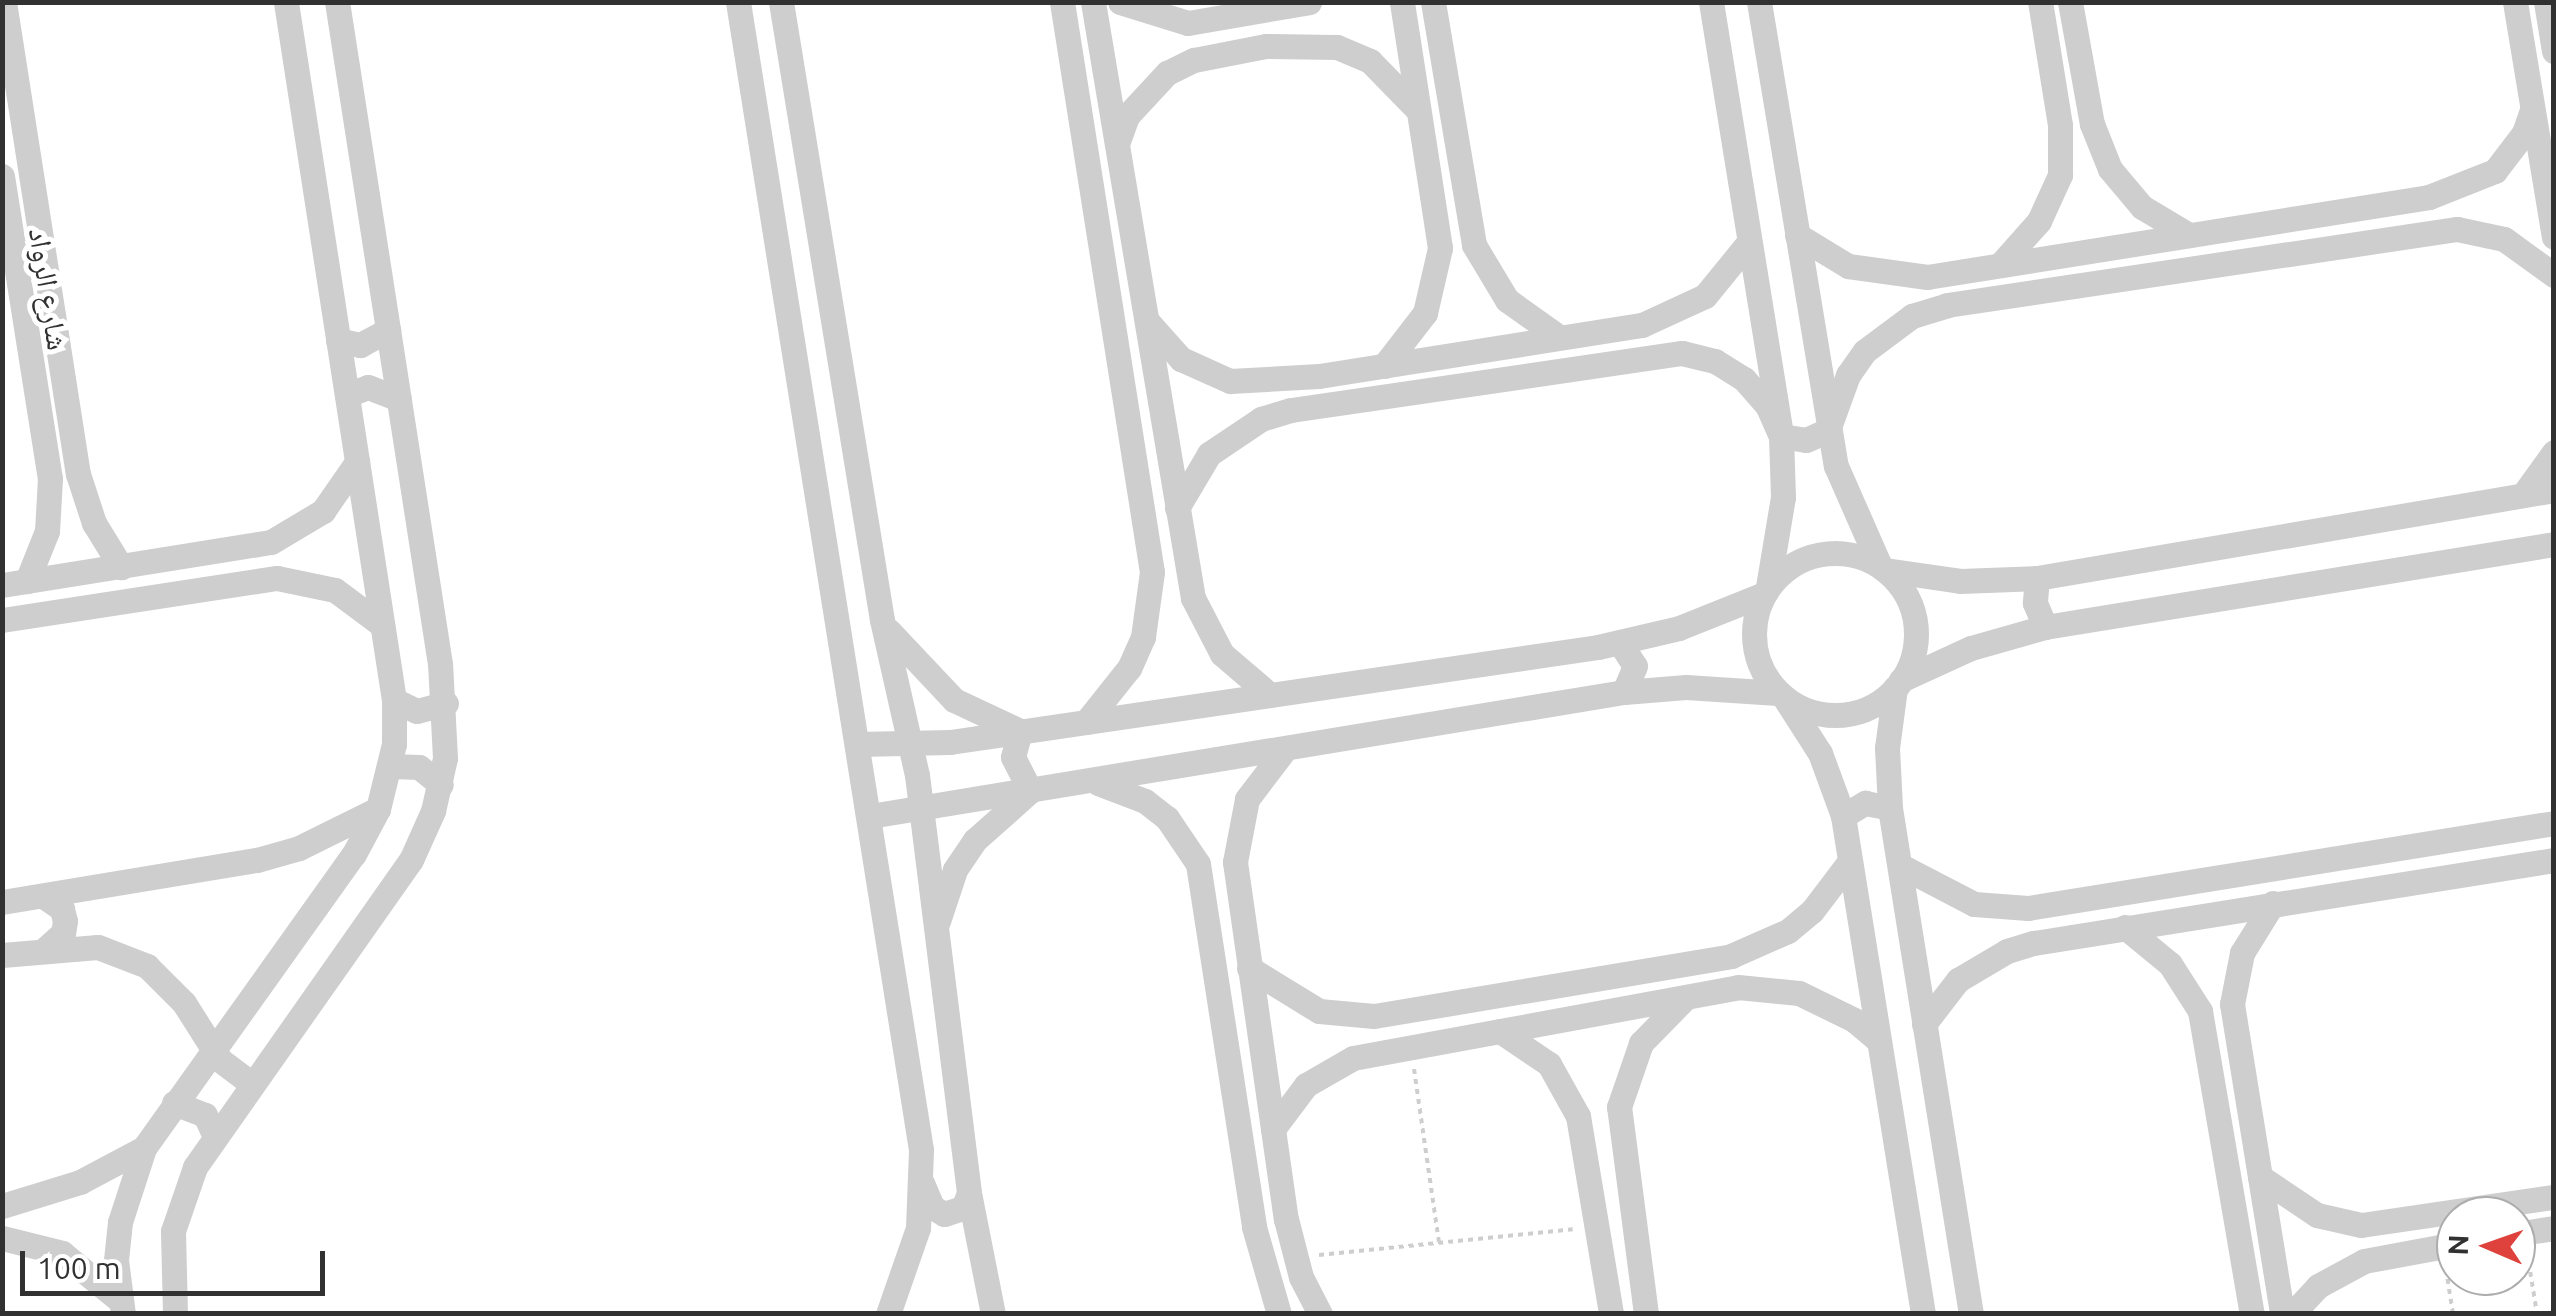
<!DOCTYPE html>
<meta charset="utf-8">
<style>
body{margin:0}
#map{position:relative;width:2556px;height:1316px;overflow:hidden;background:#fff;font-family:Ubuntu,"Noto Naskh Arabic",sans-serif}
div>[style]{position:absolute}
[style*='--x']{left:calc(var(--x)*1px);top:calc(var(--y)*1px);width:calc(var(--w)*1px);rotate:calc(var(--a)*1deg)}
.path>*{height:4px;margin-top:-2px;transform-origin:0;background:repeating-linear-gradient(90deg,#cecece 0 5px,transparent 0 10px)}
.street>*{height:25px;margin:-12.5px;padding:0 12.5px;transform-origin:12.5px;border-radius:12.5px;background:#cecece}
.street>.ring{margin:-12.5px;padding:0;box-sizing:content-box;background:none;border:25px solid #cecece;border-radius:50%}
span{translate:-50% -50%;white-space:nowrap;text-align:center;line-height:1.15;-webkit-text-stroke:10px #fff;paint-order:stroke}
.street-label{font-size:30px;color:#313131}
.frame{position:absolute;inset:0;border:5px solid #313131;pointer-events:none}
.north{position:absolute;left:2436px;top:1196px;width:100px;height:100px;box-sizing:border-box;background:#fff;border:2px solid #adadad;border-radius:50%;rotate:272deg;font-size:28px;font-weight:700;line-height:40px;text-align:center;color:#313131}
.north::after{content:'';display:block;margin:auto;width:35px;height:45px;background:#df423d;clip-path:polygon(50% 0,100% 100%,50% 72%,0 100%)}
.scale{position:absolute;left:20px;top:1251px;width:305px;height:45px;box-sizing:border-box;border:5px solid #313131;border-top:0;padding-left:12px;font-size:30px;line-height:35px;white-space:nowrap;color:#313131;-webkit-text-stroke:8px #fff;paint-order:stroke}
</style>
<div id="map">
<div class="path">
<i style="--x:1414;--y:1069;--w:176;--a:81.8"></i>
<i style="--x:2527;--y:1252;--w:63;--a:80.8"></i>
<i style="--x:1319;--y:1255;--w:255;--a:-5.8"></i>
<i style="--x:2446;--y:1269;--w:46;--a:81.2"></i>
</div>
<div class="street">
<i style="--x:4;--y:2;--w:478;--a:81.1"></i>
<i style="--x:78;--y:474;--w:52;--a:71.9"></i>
<i style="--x:94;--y:523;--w:52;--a:58.5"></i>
<i style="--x:738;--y:2;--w:1162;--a:80.94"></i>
<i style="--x:921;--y:1150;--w:78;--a:92.2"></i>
<i style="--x:918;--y:1228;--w:91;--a:109.2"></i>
<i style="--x:781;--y:2;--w:626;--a:80.72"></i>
<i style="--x:882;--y:620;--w:159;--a:77.3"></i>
<i style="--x:917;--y:775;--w:421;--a:82.9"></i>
<i style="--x:969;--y:1193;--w:123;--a:78.8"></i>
<i style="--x:1062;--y:2;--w:577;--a:81.03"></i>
<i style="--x:1152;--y:572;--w:66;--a:97.9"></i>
<i style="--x:1143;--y:637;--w:34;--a:114"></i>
<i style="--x:1129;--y:668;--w:69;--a:128.5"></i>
<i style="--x:1093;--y:2;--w:604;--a:80.48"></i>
<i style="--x:1193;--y:598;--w:63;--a:62.6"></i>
<i style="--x:1222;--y:654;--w:63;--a:40.5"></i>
<i style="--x:1120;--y:2;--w:71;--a:17.2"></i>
<i style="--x:1188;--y:23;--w:123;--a:-9.8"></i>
<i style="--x:1433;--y:2;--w:246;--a:80.4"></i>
<i style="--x:1474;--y:245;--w:64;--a:59"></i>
<i style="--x:1507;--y:300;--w:64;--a:35.4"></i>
<i style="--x:1711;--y:2;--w:440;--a:80.8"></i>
<i style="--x:1781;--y:436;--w:61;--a:88.1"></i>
<i style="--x:1783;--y:497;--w:91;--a:99.5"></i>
<i style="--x:1759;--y:2;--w:470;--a:80.6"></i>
<i style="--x:1836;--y:466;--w:109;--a:66.3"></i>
<i style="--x:2070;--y:2;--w:124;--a:79.8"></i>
<i style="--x:2092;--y:124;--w:48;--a:68.2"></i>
<i style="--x:2110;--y:169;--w:50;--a:49.9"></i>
<i style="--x:2142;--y:207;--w:55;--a:30.8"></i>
<i style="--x:2515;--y:2;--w:238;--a:80.6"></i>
<i style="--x:2546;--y:2;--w:50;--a:80.7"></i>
<i style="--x:1117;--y:144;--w:30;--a:-70"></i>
<i style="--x:1127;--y:116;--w:59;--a:-47.1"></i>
<i style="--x:1167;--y:73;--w:30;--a:-26"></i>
<i style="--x:1194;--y:60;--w:73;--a:-11"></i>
<i style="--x:1266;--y:46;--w:71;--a:0.8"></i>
<i style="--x:1337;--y:47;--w:36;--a:23"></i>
<i style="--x:1370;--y:61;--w:66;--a:45.6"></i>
<i style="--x:2;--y:176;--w:306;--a:81"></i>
<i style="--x:50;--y:478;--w:53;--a:93.2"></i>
<i style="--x:47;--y:531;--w:54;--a:111.8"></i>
<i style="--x:1797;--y:235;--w:60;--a:31.3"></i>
<i style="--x:1848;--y:266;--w:80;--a:7.9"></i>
<i style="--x:1927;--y:277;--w:508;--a:-9.05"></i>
<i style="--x:2429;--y:197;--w:71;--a:-21.5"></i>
<i style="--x:2495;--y:171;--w:48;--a:-52.7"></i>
<i style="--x:2524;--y:133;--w:24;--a:-71"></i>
<i style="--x:2000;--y:265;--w:59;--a:-48.4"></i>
<i style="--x:2039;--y:221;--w:51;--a:-65.5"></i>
<i style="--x:2060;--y:175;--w:50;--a:-90"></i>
<i style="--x:2060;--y:125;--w:125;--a:-99.2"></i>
<i style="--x:1148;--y:322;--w:50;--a:48.3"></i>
<i style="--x:1181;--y:359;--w:54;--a:24.2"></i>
<i style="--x:1230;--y:381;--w:89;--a:-3.2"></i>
<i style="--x:1319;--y:376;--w:327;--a:-9"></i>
<i style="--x:1642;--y:325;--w:69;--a:-24.7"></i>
<i style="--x:1705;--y:296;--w:70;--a:-50.8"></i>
<i style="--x:338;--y:340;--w:23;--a:13"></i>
<i style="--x:360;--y:345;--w:32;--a:-28"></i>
<i style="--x:1384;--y:366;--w:67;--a:-52.3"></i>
<i style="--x:1425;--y:313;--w:67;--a:-77"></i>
<i style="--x:1440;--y:248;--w:249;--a:-98.8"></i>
<i style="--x:347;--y:395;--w:22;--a:-21"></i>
<i style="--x:368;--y:387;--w:33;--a:21"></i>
<i style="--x:2523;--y:495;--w:53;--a:-54.2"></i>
<i style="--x:1177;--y:508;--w:63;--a:-59.3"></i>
<i style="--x:1209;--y:454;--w:63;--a:-33.9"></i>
<i style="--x:1261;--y:419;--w:31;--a:-17"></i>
<i style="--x:1291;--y:410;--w:395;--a:-8.3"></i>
<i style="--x:1682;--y:353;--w:34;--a:14"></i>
<i style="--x:1715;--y:361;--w:34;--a:32"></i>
<i style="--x:1744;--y:379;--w:35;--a:49"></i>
<i style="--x:1767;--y:405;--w:34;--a:66"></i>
<i style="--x:1781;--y:436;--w:25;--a:9"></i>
<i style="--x:1806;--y:440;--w:24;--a:-24"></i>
<i style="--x:1828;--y:430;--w:59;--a:-70"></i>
<i style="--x:1848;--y:375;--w:29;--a:-55"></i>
<i style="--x:1865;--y:351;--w:59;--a:-36.7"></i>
<i style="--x:1912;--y:316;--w:37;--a:-17"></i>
<i style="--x:1947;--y:305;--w:516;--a:-8.48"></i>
<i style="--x:2457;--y:229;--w:48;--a:12"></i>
<i style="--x:2504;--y:239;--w:62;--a:35.8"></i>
<i class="ring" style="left:1754px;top:553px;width:137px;height:137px"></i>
<i style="--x:1885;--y:570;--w:76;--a:8.3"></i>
<i style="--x:1960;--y:581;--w:77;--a:-2.2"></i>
<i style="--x:2037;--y:578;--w:524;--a:-9.66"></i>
<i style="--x:2037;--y:578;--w:25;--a:95"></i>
<i style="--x:2035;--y:603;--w:26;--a:67"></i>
<i style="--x:2;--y:585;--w:272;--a:-9.1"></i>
<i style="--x:271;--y:542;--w:61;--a:-30.8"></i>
<i style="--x:323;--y:511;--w:60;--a:-55.2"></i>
<i style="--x:2;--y:620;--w:278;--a:-8.7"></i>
<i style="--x:277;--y:578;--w:59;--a:11.7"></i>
<i style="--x:335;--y:590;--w:59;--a:36.7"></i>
<i style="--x:889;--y:631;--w:95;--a:46.7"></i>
<i style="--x:954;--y:700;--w:73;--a:25.2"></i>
<i style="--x:1020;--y:731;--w:27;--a:105"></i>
<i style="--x:1013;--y:757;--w:38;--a:63"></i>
<i style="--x:1030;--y:791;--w:74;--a:138.3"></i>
<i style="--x:975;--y:840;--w:36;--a:124"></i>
<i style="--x:955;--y:870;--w:54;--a:108.4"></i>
<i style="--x:1620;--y:643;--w:27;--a:57"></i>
<i style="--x:1635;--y:666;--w:28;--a:113"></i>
<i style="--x:1901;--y:680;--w:77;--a:-24.6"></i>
<i style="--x:1971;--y:648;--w:77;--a:-15.8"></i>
<i style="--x:2045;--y:627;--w:516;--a:-9.26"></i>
<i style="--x:1895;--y:688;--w:61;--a:97.6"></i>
<i style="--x:1887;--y:748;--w:60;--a:87.1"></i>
<i style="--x:1890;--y:808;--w:512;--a:80.91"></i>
<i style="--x:1784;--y:697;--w:67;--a:57.3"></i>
<i style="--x:1820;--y:753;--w:67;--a:69.9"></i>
<i style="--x:1843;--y:816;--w:504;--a:80.87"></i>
<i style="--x:394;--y:700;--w:25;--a:26"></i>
<i style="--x:417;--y:711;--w:30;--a:-15"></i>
<i style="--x:858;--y:744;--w:92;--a:-1.2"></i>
<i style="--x:950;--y:742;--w:655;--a:-8.34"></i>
<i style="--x:1598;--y:647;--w:83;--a:-13.2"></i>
<i style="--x:1679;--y:628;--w:92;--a:-21.8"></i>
<i style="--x:1285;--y:749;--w:63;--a:127.2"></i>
<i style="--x:1247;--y:799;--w:64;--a:100.8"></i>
<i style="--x:1235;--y:862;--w:361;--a:81.9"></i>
<i style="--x:1286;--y:1219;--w:60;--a:75.5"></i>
<i style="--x:1301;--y:1277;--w:42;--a:62.8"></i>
<i style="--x:391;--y:766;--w:28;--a:2"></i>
<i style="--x:419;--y:767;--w:28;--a:39"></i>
<i style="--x:1098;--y:783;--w:50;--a:21"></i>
<i style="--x:1145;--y:801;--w:28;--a:38"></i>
<i style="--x:1167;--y:818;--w:55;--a:56"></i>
<i style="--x:1198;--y:864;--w:367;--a:81.2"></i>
<i style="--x:1254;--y:1227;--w:91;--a:74"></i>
<i style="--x:870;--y:816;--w:764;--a:-9.34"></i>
<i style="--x:1624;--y:692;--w:62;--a:-4.6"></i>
<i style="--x:1686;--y:687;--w:92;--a:3.7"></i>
<i style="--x:1843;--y:816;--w:26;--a:-31"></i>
<i style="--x:1865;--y:803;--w:25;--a:11"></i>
<i style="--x:1901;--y:866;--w:82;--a:27.5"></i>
<i style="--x:1974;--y:904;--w:54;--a:4.2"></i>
<i style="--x:2028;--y:908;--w:533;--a:-9.18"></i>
<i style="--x:43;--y:896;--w:23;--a:34"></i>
<i style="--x:62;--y:909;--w:12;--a:76"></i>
<i style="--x:65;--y:921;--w:12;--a:99"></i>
<i style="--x:63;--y:933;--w:24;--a:138"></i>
<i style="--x:2;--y:902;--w:258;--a:-9.4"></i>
<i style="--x:257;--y:860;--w:44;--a:-15.9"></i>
<i style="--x:299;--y:848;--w:88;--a:-26.3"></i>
<i style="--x:2273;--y:903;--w:59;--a:121.8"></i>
<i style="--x:2242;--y:953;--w:52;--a:101.1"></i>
<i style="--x:2232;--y:1004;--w:314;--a:80.8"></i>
<i style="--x:2125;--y:927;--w:58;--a:39.4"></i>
<i style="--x:2170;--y:964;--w:56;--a:57.4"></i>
<i style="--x:2200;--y:1011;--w:307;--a:80.3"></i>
<i style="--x:2;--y:955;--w:96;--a:-4.8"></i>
<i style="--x:98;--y:947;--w:53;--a:21.2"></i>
<i style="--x:147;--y:966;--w:52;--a:45"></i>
<i style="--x:184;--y:1003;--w:67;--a:57.7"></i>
<i style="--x:220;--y:1060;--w:40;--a:37"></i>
<i style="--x:1249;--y:968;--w:82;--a:31.6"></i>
<i style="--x:1319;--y:1011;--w:55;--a:5.2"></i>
<i style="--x:1374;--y:1016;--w:362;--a:-9.5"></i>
<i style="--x:1731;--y:956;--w:62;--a:-23.7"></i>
<i style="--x:1788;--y:931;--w:31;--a:-40"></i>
<i style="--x:1812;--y:911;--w:63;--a:-52.8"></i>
<i style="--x:1924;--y:1024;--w:56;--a:-52.3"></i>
<i style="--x:1958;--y:980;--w:57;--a:-30.6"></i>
<i style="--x:2007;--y:951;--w:28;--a:-17"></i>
<i style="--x:2034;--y:943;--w:527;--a:-9.07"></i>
<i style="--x:1500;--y:1031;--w:59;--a:34"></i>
<i style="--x:1549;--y:1064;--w:60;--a:60.9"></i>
<i style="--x:1578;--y:1116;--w:201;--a:80.5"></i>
<i style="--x:174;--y:1103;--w:33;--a:21"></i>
<i style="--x:205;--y:1115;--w:23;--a:65"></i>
<i style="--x:1273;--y:1129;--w:55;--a:-53.1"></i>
<i style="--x:1306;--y:1085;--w:54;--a:-29.9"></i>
<i style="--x:1353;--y:1058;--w:391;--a:-10.4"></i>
<i style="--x:1738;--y:987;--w:61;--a:5.6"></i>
<i style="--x:1799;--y:993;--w:61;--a:26.1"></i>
<i style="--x:1854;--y:1020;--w:31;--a:40"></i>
<i style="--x:2260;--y:1177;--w:69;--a:33.7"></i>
<i style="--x:2317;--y:1215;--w:45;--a:12.8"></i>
<i style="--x:2361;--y:1225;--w:195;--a:-8.3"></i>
<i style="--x:922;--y:1183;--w:26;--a:67"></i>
<i style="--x:932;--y:1207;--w:14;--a:30"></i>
<i style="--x:944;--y:1214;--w:20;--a:-18"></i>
<i style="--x:963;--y:1208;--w:16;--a:-68"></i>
<i style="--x:2;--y:1206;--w:82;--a:-17.1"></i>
<i style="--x:80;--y:1182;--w:72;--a:-28"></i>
<i style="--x:2516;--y:1234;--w:38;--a:-9"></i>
<i style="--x:2;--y:1238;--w:62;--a:14"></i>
<i style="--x:62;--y:1253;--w:72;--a:39.4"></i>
<i style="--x:123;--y:1314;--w:54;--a:-97.4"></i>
<i style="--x:116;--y:1260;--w:38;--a:-84"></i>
<i style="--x:120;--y:1222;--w:78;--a:-72"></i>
<i style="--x:144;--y:1148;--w:361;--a:-54.5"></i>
<i style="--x:354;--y:854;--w:51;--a:-61.9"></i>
<i style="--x:378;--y:809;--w:67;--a:-76.2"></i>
<i style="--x:394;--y:744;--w:44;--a:-90"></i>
<i style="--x:394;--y:700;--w:706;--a:-98.8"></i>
<i style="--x:175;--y:1314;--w:83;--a:-91.4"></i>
<i style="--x:173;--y:1231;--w:68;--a:-71"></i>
<i style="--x:195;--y:1167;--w:375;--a:-54.9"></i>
<i style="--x:411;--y:860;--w:54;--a:-65.8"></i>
<i style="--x:433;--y:811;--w:54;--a:-77.2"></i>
<i style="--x:445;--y:758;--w:94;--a:-93"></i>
<i style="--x:440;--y:664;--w:670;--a:-98.84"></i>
<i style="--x:1646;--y:1314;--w:209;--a:-97.4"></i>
<i style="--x:1619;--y:1107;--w:68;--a:-71"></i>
<i style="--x:1641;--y:1043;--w:63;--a:-45.6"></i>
<i style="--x:2292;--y:1314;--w:38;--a:-47"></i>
<i style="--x:2318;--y:1286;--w:52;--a:-28.5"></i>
<i style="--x:2364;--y:1261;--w:94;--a:-10.5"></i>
</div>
<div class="street-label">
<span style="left:49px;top:289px;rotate:81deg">شارع الرواد</span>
</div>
<div class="frame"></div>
<div class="north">N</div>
<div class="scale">100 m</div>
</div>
